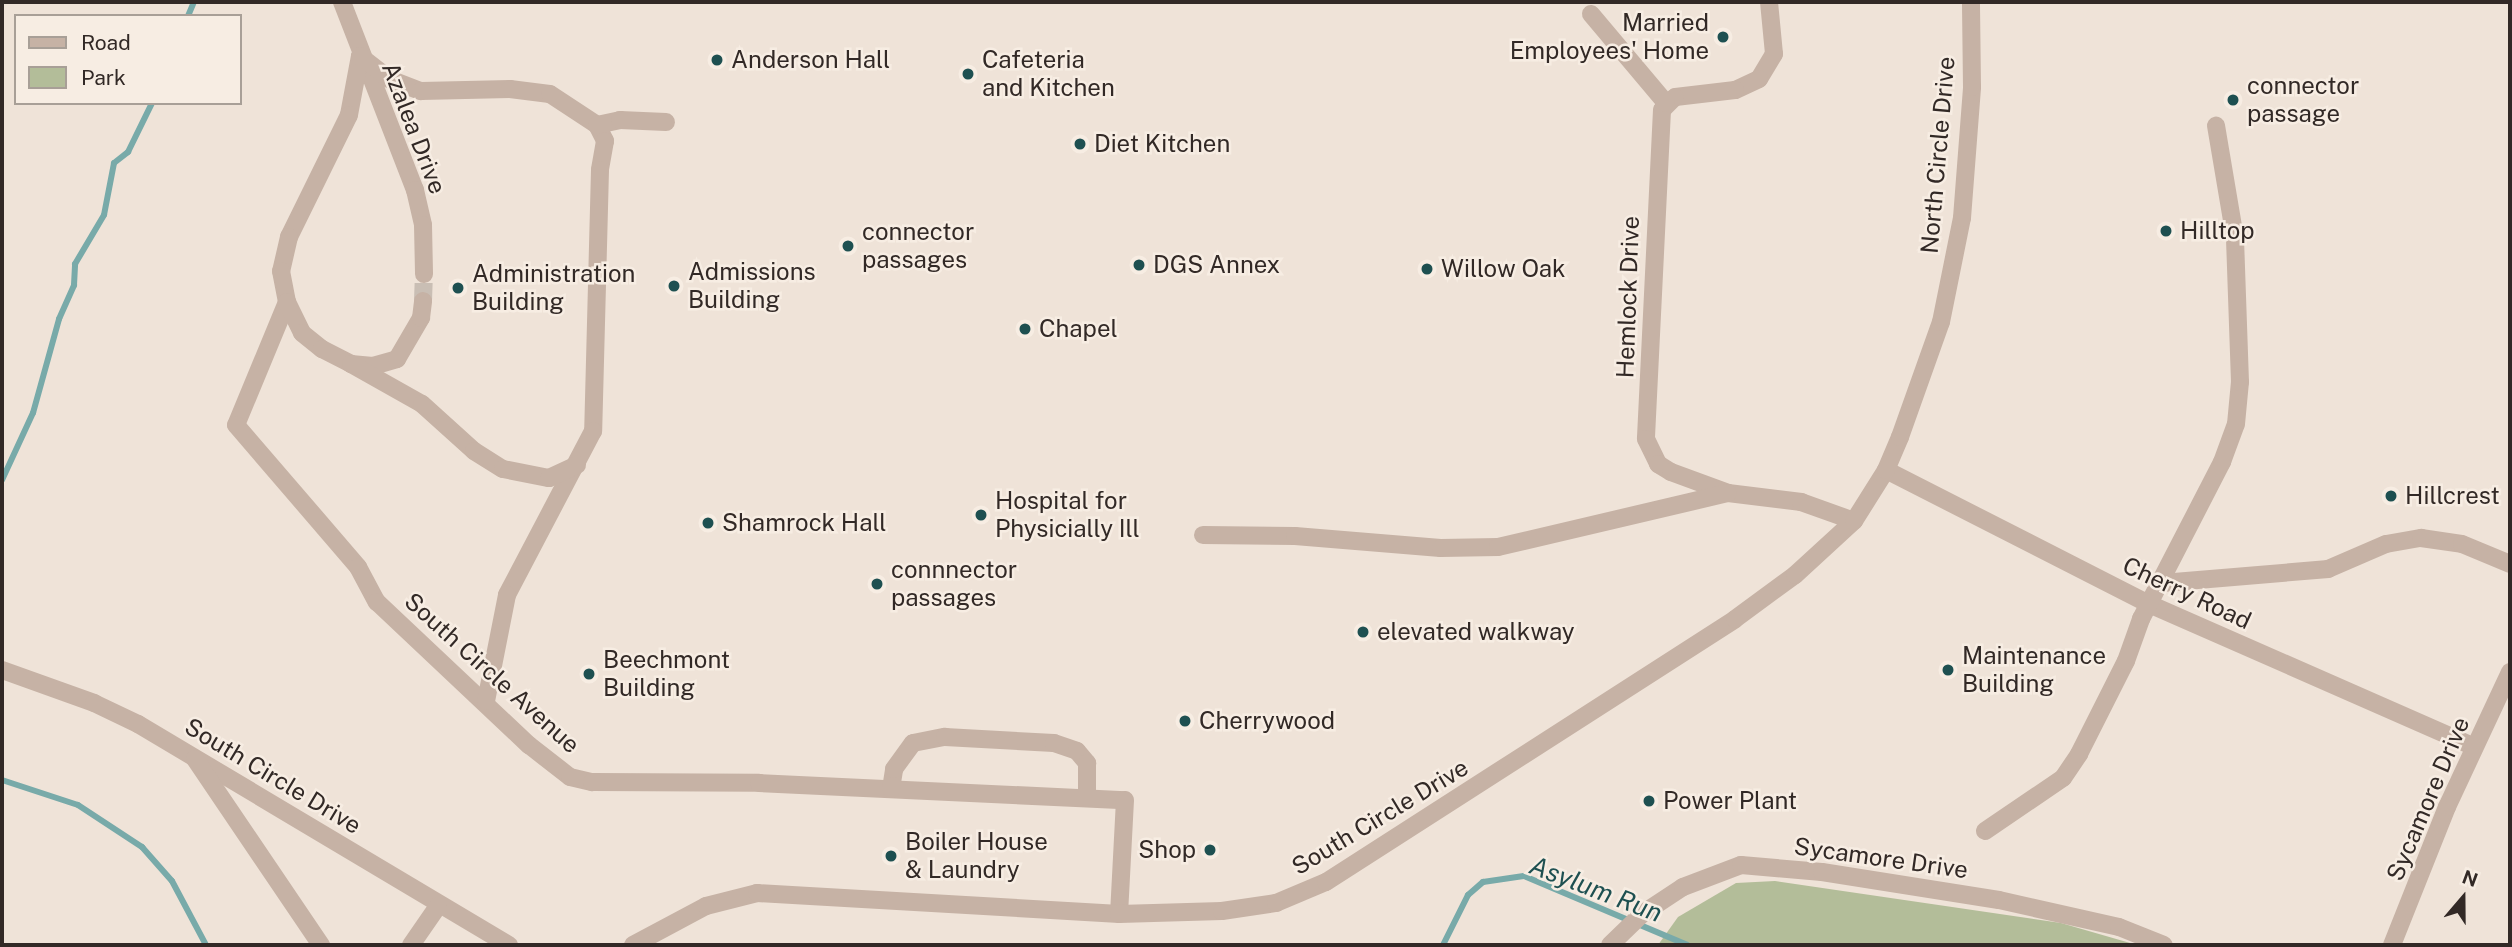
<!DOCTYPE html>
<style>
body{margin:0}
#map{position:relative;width:2512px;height:947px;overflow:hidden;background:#efe3d8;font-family:"Public Sans",sans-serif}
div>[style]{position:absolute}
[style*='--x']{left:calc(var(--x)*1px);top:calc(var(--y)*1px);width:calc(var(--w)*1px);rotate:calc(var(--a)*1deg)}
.green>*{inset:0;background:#b3bd99}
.stream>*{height:6px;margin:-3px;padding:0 3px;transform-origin:3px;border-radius:3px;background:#78aaa9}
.minor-tunnel>*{height:18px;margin-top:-9px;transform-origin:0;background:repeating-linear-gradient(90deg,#c9beb4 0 18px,transparent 0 27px)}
.minor>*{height:18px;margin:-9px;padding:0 9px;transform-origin:9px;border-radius:9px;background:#c6b2a5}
.dots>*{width:19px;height:19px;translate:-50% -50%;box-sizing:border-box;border:4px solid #f7ede3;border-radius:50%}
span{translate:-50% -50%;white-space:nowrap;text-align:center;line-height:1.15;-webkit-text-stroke:5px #f7ede3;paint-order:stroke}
.poi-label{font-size:24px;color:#322926}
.right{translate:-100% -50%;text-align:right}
.left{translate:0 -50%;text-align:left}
.street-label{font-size:24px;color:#322926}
.water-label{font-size:26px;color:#1e5051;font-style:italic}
.frame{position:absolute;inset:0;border:4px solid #322926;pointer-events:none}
.legend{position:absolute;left:14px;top:14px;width:228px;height:91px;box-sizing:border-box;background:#f7ede3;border:2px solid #a89f97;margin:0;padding:9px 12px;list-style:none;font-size:21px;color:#322926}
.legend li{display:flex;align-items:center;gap:14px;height:35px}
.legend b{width:35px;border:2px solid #a89f97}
.north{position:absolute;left:2428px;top:863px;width:70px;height:70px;-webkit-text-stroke:5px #f7ede3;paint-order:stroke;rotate:20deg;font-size:19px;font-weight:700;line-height:28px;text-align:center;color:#322926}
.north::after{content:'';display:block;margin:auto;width:24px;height:32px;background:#322926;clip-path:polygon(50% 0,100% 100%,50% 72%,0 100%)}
</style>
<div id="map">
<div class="green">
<i style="clip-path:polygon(1775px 881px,2061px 923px,2137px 945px,1658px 945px,1678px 917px,1736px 883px)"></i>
</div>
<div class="stream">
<i style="--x:188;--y:16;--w:15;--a:-67"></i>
<i style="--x:2;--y:480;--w:74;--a:-65.2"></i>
<i style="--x:33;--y:413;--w:98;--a:-74.5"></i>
<i style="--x:59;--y:319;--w:37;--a:-66"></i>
<i style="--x:74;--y:285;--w:21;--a:-87"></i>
<i style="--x:75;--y:264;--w:57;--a:-59.4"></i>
<i style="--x:104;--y:215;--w:53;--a:-79.1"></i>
<i style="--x:114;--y:163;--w:18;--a:-38"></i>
<i style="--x:128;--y:152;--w:55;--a:-63.9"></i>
<i style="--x:2;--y:780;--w:80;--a:18.2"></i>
<i style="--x:78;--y:805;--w:77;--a:33.3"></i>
<i style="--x:142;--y:847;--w:45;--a:48.6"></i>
<i style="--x:172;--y:881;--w:72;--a:62"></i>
<i style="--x:1443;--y:945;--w:56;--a:-63.4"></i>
<i style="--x:1468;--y:895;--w:20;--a:-41"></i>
<i style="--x:1483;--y:882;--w:41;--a:-8.3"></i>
<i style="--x:1524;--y:876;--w:177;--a:22.9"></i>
</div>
<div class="minor-tunnel">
<i style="--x:423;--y:301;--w:27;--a:-88"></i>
</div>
<div class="minor">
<i style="--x:342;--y:2;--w:202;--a:68.8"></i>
<i style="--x:415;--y:190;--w:36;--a:77"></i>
<i style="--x:423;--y:225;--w:49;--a:88.8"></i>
<i style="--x:1769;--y:2;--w:52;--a:84.5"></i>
<i style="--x:1774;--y:54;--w:29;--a:121"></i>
<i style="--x:1759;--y:79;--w:26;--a:155"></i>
<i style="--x:1735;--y:90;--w:60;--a:173.3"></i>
<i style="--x:1675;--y:97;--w:18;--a:135"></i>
<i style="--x:1662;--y:110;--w:329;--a:92.8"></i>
<i style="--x:1646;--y:439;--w:28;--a:64"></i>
<i style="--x:1658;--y:464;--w:15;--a:32"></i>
<i style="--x:1671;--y:472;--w:61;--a:20.2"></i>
<i style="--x:1728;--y:493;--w:74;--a:7"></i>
<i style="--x:1801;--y:502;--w:56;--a:19.7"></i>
<i style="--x:1591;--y:14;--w:116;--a:49.9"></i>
<i style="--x:360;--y:56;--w:60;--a:100.6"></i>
<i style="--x:349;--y:115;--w:136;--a:116.2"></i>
<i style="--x:289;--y:237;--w:35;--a:103"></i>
<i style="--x:281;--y:271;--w:32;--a:79"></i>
<i style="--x:287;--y:302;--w:133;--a:112.5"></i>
<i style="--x:236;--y:425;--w:187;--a:49.3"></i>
<i style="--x:358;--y:567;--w:40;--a:62"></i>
<i style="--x:377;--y:602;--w:209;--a:43.3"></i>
<i style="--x:529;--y:745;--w:52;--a:38"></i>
<i style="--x:570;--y:777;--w:23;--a:13"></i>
<i style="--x:592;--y:782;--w:167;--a:0.3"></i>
<i style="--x:759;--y:783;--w:366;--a:2.7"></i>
<i style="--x:1125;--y:800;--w:114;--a:93"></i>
<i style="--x:360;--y:56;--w:37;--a:38"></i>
<i style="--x:389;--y:79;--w:34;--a:21"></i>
<i style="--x:421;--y:91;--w:89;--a:-1.3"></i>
<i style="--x:510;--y:89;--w:40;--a:7.1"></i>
<i style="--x:550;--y:94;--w:56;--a:33.4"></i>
<i style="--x:597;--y:125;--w:18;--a:63"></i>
<i style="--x:605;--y:141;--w:29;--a:100"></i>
<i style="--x:600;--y:170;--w:261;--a:91.5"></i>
<i style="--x:593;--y:431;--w:185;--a:117.7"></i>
<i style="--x:507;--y:595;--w:108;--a:101.2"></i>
<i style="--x:597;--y:125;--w:24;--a:-12"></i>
<i style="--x:620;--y:120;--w:46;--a:2.5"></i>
<i style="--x:287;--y:302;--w:34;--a:64"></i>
<i style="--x:302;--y:333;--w:26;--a:39"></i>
<i style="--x:322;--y:349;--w:33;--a:27"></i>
<i style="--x:351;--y:364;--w:22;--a:5"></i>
<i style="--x:373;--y:366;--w:25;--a:-16"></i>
<i style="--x:397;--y:359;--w:48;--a:-59.7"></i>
<i style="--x:421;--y:318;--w:17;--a:-83"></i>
<i style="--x:351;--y:364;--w:81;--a:29.4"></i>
<i style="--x:422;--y:404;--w:70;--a:42.1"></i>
<i style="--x:474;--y:451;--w:34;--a:32"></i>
<i style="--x:503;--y:469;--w:47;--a:11.1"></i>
<i style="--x:549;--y:478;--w:31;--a:-25"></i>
<i style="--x:1886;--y:470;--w:295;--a:27"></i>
<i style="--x:2149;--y:604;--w:355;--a:23.7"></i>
<i style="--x:1203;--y:535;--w:92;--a:0.6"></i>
<i style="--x:1295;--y:536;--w:146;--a:4.7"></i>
<i style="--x:1441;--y:548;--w:57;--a:-1"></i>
<i style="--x:1498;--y:547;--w:236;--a:-13.2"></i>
<i style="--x:2162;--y:583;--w:167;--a:-4.8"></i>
<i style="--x:2328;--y:569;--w:63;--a:-23.3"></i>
<i style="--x:2386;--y:544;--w:36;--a:-10"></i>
<i style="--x:2421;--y:538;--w:41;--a:8.3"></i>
<i style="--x:2462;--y:544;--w:52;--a:22.6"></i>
<i style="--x:2;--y:670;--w:98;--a:19.7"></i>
<i style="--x:94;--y:703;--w:49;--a:25.5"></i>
<i style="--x:138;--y:724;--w:432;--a:30.8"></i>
<i style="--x:195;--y:759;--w:225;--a:55.9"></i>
<i style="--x:891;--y:789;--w:20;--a:-81"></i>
<i style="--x:894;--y:769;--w:32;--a:-54"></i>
<i style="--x:913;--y:743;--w:33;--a:-11"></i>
<i style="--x:945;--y:737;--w:109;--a:3.2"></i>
<i style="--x:1054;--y:743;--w:24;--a:19"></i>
<i style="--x:1077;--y:751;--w:16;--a:50"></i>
<i style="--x:1087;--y:763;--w:35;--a:90"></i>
<i style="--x:1985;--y:831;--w:94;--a:-34.2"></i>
<i style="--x:2063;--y:778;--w:29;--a:-56"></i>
<i style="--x:2079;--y:754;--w:104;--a:-63.2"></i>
<i style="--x:2126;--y:661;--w:45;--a:-70.3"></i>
<i style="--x:2141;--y:619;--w:177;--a:-62.7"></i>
<i style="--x:2222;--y:462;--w:40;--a:-69.8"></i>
<i style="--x:2236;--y:424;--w:42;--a:-84.6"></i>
<i style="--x:2240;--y:382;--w:144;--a:-92"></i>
<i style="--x:2235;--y:238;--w:114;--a:-99.6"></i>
<i style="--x:411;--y:945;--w:47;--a:-55.3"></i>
<i style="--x:633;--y:945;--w:83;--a:-28.1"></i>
<i style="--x:706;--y:906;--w:53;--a:-14.3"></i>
<i style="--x:757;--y:893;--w:363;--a:3.3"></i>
<i style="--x:1119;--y:914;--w:103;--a:-1.7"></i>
<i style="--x:1222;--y:911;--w:55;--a:-8.4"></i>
<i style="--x:1276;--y:903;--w:54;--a:-22.8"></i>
<i style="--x:1326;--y:882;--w:486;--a:-32.7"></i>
<i style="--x:1735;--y:619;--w:74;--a:-36.3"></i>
<i style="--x:1795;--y:575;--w:80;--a:-42.5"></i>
<i style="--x:1854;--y:521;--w:60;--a:-57.9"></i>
<i style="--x:1886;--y:470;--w:36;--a:-67"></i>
<i style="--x:1900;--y:437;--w:122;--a:-70.4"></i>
<i style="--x:1941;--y:322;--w:106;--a:-78.6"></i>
<i style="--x:1962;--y:218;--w:131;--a:-85.6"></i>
<i style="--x:1972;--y:87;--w:85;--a:-90.7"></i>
<i style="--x:1610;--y:945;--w:45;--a:-44.1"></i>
<i style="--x:1642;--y:914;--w:49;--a:-33.4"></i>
<i style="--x:1683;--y:887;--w:62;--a:-20.8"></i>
<i style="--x:1741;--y:865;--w:81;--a:4.9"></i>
<i style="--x:1822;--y:872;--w:179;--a:9"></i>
<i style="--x:1999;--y:900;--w:123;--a:12.7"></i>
<i style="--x:2119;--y:927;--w:48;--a:21.8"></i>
<i style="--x:2392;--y:945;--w:149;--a:-68.3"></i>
<i style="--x:2447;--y:807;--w:149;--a:-65"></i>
</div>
<div class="dots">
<i style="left:1723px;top:37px;background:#1e5051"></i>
<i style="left:717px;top:60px;background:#1e5051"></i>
<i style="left:968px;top:74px;background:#1e5051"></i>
<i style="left:2233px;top:100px;background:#1e5051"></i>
<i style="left:1080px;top:144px;background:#1e5051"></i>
<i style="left:2166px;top:231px;background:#1e5051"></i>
<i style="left:848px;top:246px;background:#1e5051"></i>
<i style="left:1139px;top:265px;background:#1e5051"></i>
<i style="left:1427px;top:269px;background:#1e5051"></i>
<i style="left:674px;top:286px;background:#1e5051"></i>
<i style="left:458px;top:288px;background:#1e5051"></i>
<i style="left:1025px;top:329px;background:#1e5051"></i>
<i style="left:2391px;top:496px;background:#1e5051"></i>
<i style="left:981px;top:515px;background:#1e5051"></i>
<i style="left:708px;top:523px;background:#1e5051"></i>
<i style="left:877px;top:584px;background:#1e5051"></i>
<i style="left:1363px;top:632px;background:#1e5051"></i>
<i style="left:1948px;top:670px;background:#1e5051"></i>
<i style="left:589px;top:674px;background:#1e5051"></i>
<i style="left:1185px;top:721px;background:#1e5051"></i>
<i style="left:1649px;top:801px;background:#1e5051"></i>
<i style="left:1210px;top:850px;background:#1e5051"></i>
<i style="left:891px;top:856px;background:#1e5051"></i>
</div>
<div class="poi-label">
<span class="right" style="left:1709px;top:37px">Married<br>Employees' Home</span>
<span class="left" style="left:731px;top:60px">Anderson Hall</span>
<span class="left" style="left:982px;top:74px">Cafeteria<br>and Kitchen</span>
<span class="left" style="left:2247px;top:100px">connector<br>passage</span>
<span class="left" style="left:1094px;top:144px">Diet Kitchen</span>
<span class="left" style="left:2180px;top:231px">Hilltop</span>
<span class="left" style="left:862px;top:246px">connector<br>passages</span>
<span class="left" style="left:1153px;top:265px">DGS Annex</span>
<span class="left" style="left:1441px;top:269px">Willow Oak</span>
<span class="left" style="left:688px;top:286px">Admissions<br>Building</span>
<span class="left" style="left:472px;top:288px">Administration<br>Building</span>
<span class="left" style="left:1039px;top:329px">Chapel</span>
<span class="left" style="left:2405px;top:496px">Hillcrest</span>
<span class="left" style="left:995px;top:515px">Hospital for<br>Physicially Ill</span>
<span class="left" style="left:722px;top:523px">Shamrock Hall</span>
<span class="left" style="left:891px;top:584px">connnector<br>passages</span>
<span class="left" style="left:1377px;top:632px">elevated walkway</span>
<span class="left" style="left:1962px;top:670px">Maintenance<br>Building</span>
<span class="left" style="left:603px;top:674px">Beechmont<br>Building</span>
<span class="left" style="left:1199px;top:721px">Cherrywood</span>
<span class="left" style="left:1663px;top:801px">Power Plant</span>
<span class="left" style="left:905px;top:856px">Boiler House<br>&amp; Laundry</span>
<span class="right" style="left:1196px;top:850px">Shop</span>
</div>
<div class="street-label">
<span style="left:414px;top:128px;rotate:69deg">Azalea Drive</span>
<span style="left:1938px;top:155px;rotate:-85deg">North Circle Drive</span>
<span style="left:1628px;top:297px;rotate:-88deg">Hemlock Drive</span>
<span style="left:2187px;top:593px;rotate:25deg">Cherry Road</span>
<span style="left:492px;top:673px;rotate:42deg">South Circle Avenue</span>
<span style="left:273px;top:776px;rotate:31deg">South Circle Drive</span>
<span style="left:2428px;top:799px;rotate:-67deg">Sycamore Drive</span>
<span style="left:1380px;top:817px;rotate:-31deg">South Circle Drive</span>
<span style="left:1881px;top:858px;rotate:8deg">Sycamore Drive</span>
</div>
<div class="water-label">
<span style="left:1596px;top:889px;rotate:21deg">Asylum Run</span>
</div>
<div class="frame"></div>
<ul class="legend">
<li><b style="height:9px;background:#c6b2a5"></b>Road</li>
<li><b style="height:19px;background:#b3bd99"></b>Park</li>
</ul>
<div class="north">N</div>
</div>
